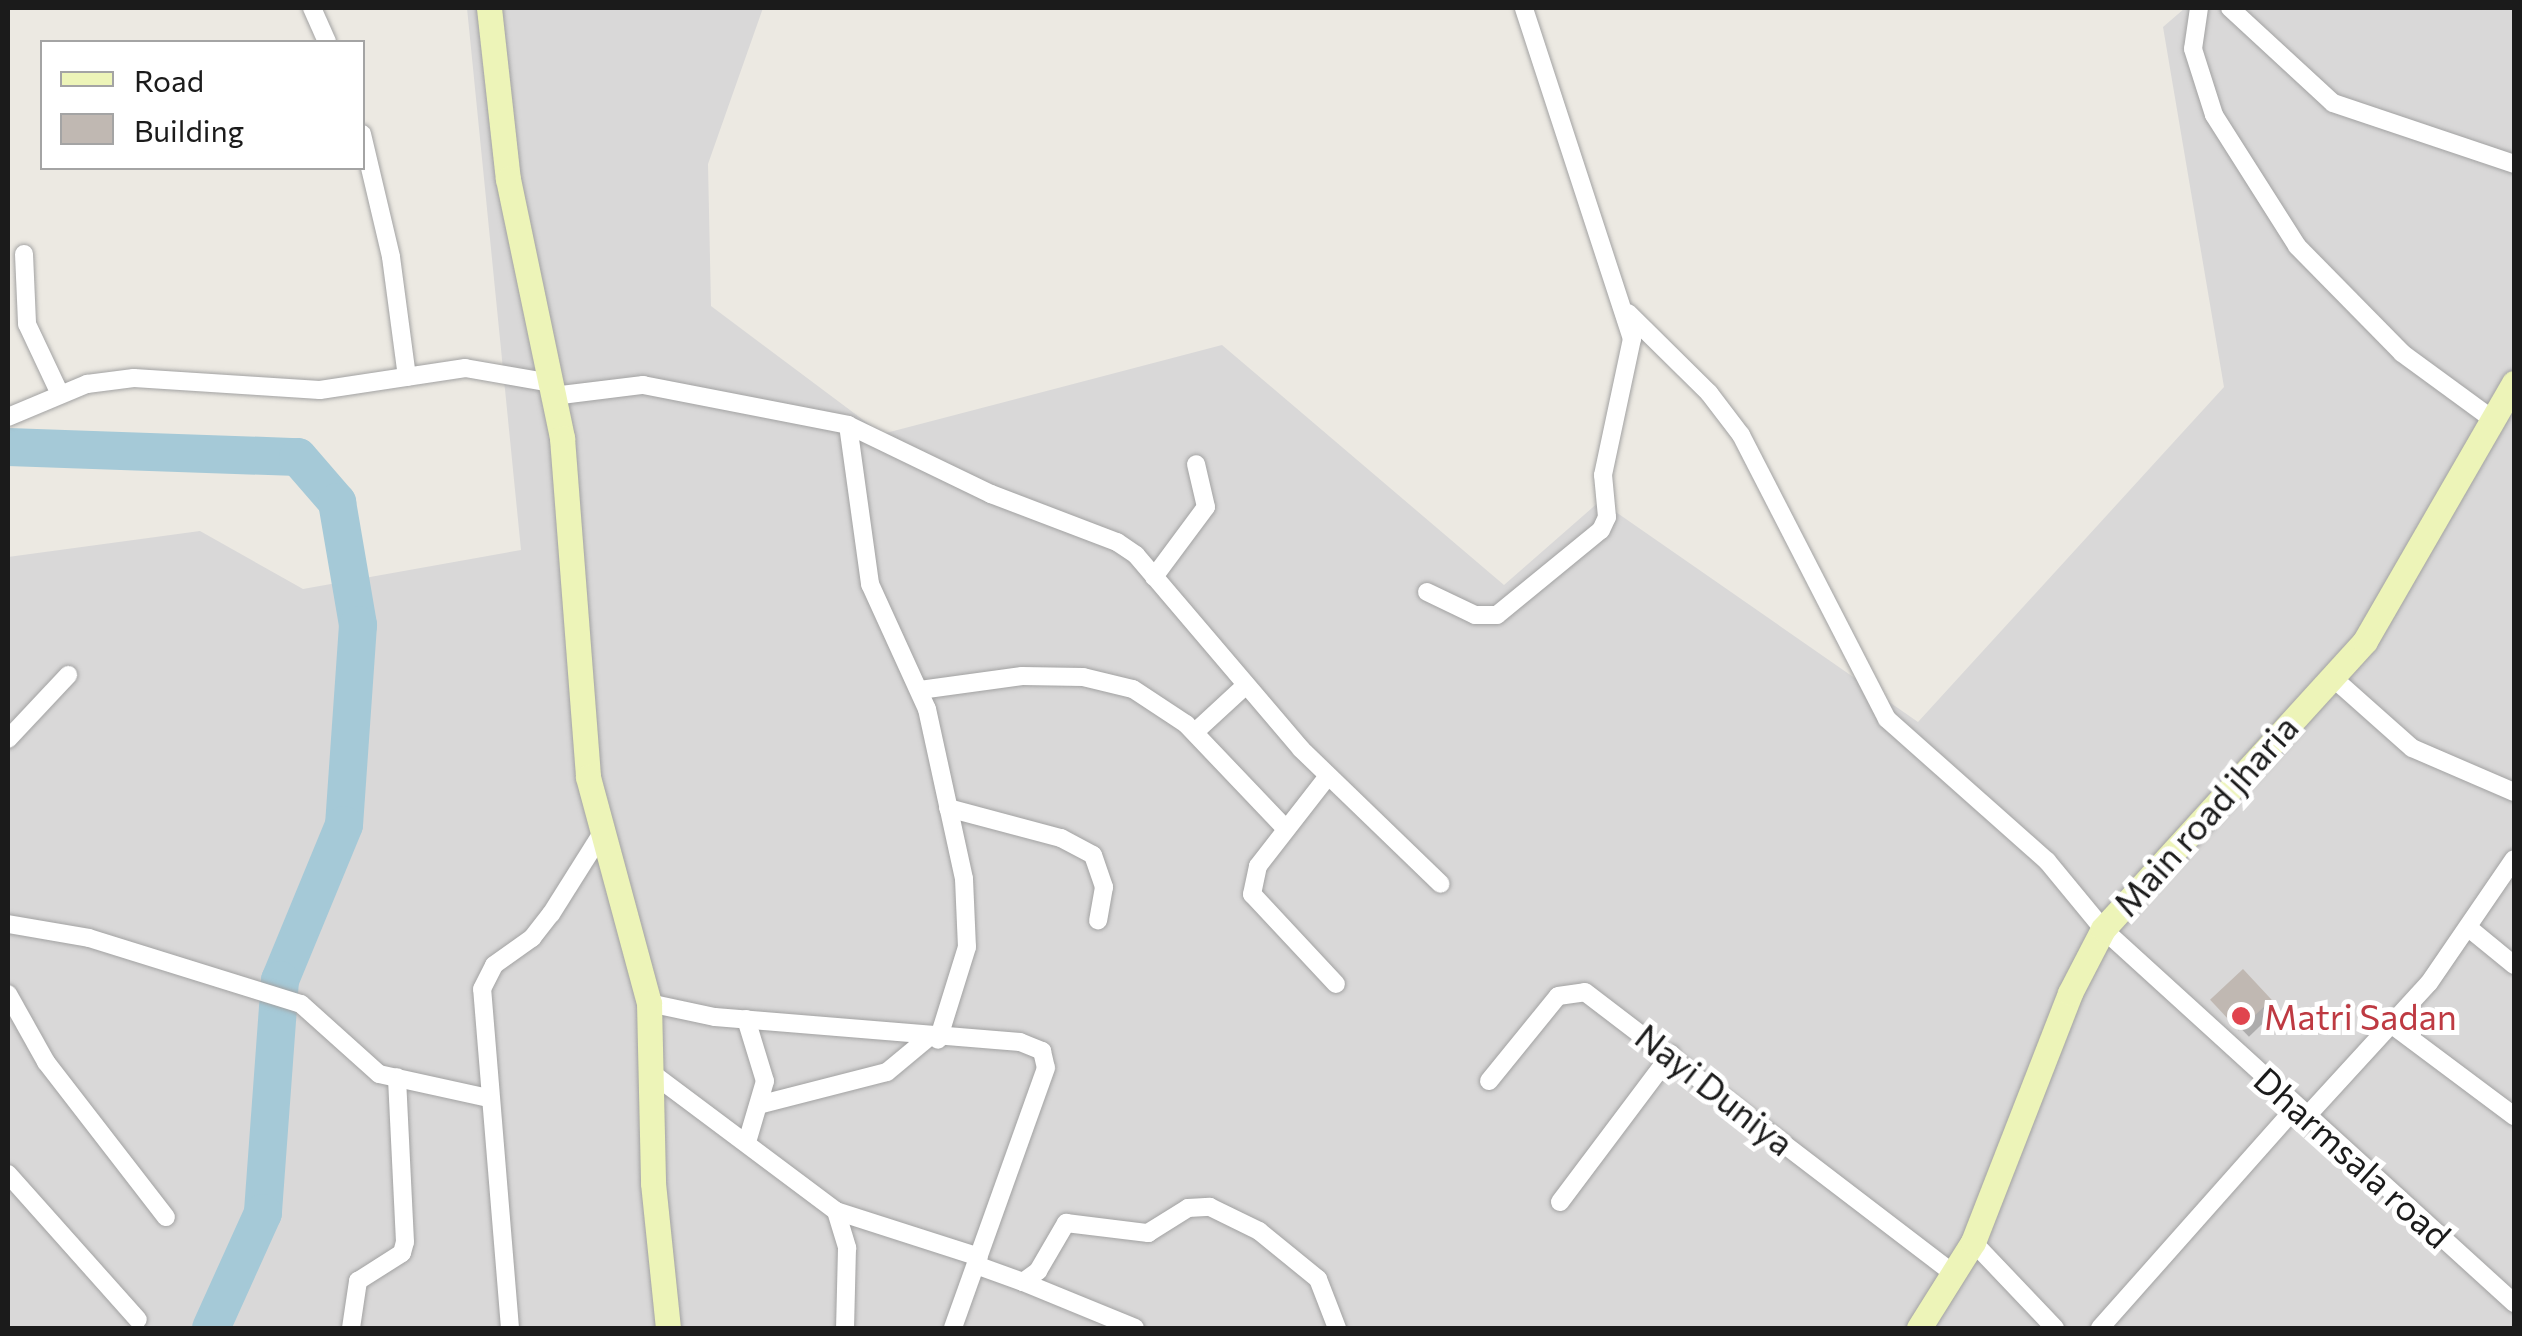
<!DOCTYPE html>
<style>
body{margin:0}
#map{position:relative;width:2522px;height:1336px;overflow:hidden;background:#ece9e2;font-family:Commissioner,sans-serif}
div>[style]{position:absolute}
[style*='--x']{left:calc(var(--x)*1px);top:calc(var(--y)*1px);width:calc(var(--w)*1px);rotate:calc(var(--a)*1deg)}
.residential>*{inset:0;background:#d9d8d8}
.shadow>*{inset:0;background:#0003;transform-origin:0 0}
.river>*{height:38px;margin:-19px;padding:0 19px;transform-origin:19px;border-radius:19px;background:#a5c9d7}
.building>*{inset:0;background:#c0b8b2;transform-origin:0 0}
.roads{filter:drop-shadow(0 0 2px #a2a2a2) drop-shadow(0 0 2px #a2a2a2)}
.street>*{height:18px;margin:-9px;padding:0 9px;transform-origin:9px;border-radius:9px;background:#fff}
.secondary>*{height:25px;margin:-12.5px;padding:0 12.5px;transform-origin:12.5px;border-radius:12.5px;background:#edf4b8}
.dots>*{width:28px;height:28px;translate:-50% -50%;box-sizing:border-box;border:5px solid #fff;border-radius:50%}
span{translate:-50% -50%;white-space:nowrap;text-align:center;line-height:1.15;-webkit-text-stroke:10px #fff;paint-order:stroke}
.street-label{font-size:35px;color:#1b1b1b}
.health-label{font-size:35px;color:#be3a42}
.left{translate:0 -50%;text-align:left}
.frame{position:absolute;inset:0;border:10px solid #1b1b1b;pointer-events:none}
.legend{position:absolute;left:40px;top:40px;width:325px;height:130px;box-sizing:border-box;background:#fff;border:2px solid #a4a4a4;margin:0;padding:12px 18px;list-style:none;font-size:30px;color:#1b1b1b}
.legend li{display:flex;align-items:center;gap:20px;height:50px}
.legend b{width:50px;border:2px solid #a4a4a4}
</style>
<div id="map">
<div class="residential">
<i style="clip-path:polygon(467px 8px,763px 8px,708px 164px,711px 306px,882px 434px,1222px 345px,1504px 585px,1600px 501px,1918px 722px,2224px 387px,2163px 27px,2185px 8px,2514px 8px,2514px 1328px,8px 1328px,8px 557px,200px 531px,303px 589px,521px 550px)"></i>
</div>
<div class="shadow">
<i style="left:2243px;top:973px;width:50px;height:40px;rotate:46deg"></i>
</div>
<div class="river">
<i style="--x:8;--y:447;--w:290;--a:2"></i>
<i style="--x:298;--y:457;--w:60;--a:49.1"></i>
<i style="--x:337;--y:502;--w:125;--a:80.3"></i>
<i style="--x:358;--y:625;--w:200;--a:94"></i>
<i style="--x:344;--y:825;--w:168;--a:112.4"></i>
<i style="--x:280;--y:980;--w:234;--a:94.2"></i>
<i style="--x:263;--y:1213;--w:126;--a:114.3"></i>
</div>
<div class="building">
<i style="left:2243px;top:969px;width:42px;height:45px;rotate:47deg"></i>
</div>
<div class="roads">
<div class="street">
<i style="--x:312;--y:8;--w:37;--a:66"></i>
<i style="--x:2199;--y:8;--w:41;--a:98.3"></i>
<i style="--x:2193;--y:49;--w:69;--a:72.3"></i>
<i style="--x:2214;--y:115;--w:155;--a:57.6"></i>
<i style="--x:2297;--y:246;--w:150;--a:45.5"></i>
<i style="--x:2402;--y:353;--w:115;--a:36.2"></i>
<i style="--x:2230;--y:8;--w:140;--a:42.7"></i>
<i style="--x:2333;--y:103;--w:191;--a:18.6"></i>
<i style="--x:362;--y:134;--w:126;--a:76.7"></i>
<i style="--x:391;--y:257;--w:121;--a:82.4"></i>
<i style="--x:24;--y:254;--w:70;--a:87.5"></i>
<i style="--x:27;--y:324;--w:77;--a:64.8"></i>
<i style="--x:1628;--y:313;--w:114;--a:44.6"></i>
<i style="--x:1709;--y:393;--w:53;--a:52.7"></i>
<i style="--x:1741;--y:435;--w:319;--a:62.8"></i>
<i style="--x:1887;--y:719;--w:214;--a:41.6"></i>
<i style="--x:2047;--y:861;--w:88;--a:50.5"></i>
<i style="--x:2103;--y:929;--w:556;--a:42.3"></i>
<i style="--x:553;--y:396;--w:91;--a:-7"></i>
<i style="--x:643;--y:385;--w:209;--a:11"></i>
<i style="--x:848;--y:425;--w:159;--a:25.8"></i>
<i style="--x:991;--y:494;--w:135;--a:20.9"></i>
<i style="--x:1117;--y:542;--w:23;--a:34"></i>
<i style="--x:1136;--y:555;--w:255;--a:49.6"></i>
<i style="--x:1301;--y:749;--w:194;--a:44"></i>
<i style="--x:8;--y:417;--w:86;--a:-22.7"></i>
<i style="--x:87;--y:384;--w:47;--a:-7.3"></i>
<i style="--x:134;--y:378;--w:186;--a:3.7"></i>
<i style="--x:320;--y:390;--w:147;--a:-8.6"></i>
<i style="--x:465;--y:368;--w:87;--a:9.9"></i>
<i style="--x:848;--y:425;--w:161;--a:82.1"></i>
<i style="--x:870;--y:584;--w:137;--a:65.5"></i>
<i style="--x:927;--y:709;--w:174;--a:77.7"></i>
<i style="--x:964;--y:879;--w:68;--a:87.5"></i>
<i style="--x:967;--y:947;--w:97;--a:107.3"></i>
<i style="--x:1154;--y:577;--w:87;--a:-53.4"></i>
<i style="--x:1206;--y:507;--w:44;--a:-103.1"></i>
<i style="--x:1427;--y:592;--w:53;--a:25.6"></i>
<i style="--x:1475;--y:615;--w:22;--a:0"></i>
<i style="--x:1497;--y:615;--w:134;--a:-39.3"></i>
<i style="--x:1601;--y:530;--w:14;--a:-65"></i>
<i style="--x:1607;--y:517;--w:42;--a:-95.4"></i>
<i style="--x:1603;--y:475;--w:139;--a:-78"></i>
<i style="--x:1632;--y:339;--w:348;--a:-108.1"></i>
<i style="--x:2332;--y:677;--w:107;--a:41.6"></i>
<i style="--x:2412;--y:748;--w:111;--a:23.3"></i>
<i style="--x:920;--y:690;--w:103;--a:-7.8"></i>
<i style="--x:1022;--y:676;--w:61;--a:0.9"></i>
<i style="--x:1083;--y:677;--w:51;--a:13.5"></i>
<i style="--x:1133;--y:689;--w:64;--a:33.4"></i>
<i style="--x:1186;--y:724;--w:145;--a:46.4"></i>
<i style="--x:1195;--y:732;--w:68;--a:-42.6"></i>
<i style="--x:8;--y:739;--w:88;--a:-46.8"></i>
<i style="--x:1328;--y:776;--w:114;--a:127.9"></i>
<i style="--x:1258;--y:866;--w:29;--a:102"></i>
<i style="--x:1252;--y:894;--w:123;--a:47"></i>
<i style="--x:948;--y:808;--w:117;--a:14.9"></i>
<i style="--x:1061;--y:838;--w:36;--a:28"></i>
<i style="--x:1093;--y:855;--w:34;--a:71"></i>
<i style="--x:1104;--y:887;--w:34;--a:100"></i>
<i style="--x:8;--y:924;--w:82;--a:9.8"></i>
<i style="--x:89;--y:938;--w:222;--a:17.3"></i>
<i style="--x:301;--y:1004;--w:105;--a:41.9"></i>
<i style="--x:379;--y:1074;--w:112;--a:12.4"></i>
<i style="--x:2470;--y:929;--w:57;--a:39.3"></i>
<i style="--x:8;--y:994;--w:78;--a:60.8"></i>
<i style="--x:46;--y:1062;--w:196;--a:52.3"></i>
<i style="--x:649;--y:1003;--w:67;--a:12"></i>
<i style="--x:715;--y:1017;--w:306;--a:4.7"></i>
<i style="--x:1020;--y:1042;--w:24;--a:22"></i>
<i style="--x:1042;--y:1051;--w:17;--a:77"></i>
<i style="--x:1046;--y:1068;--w:276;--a:109.7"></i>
<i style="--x:746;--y:1019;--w:65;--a:73"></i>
<i style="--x:765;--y:1081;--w:64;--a:106.4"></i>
<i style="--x:2391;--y:1024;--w:154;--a:36.8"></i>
<i style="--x:653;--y:1074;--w:229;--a:36.8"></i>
<i style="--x:836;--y:1211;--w:39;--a:73"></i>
<i style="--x:847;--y:1248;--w:80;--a:91.4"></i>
<i style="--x:1489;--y:1081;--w:109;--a:-50.9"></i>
<i style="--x:1558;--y:996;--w:27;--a:-8"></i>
<i style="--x:1585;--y:992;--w:463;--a:37.4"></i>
<i style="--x:762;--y:1104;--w:129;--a:-14.4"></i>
<i style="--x:887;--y:1072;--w:53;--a:-39.7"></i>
<i style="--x:2307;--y:1116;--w:180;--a:-47.5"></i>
<i style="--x:2429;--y:983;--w:150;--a:-55.6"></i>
<i style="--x:8;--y:1174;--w:195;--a:48.3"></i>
<i style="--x:1560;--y:1202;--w:185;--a:-53.1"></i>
<i style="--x:836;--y:1211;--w:150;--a:17.8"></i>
<i style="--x:1973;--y:1242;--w:119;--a:46.4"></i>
<i style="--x:976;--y:1265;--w:50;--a:19.9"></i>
<i style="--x:1023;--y:1282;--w:19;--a:-36"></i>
<i style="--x:1038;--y:1271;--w:56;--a:-59.7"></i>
<i style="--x:1066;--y:1223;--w:83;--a:7"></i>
<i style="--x:1148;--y:1233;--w:47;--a:-32"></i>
<i style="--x:1188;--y:1208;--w:22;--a:-3"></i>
<i style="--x:1210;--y:1207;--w:55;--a:26.1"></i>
<i style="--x:1259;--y:1231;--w:76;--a:39.1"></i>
<i style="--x:1318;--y:1279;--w:53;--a:68.8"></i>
<i style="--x:1023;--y:1282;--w:121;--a:22.3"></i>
<i style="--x:351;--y:1328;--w:48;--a:-81.5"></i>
<i style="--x:358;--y:1281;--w:52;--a:-32.5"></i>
<i style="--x:402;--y:1253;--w:11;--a:-75"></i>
<i style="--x:405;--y:1242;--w:165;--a:-92.8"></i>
<i style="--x:510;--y:1328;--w:340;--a:-94.7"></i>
<i style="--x:482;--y:989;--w:27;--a:-63"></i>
<i style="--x:494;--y:965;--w:47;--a:-35.4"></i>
<i style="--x:532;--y:938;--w:31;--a:-52"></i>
<i style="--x:551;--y:914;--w:96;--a:-57.8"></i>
<i style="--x:2100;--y:1328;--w:295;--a:-48.4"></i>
</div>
<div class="secondary">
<i style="--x:489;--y:8;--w:172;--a:83.7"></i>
<i style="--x:508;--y:179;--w:265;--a:78.2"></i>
<i style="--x:562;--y:438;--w:340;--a:85.6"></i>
<i style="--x:588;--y:777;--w:234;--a:74.9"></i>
<i style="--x:649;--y:1003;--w:180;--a:88.7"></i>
<i style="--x:653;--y:1183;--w:146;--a:84.1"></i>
<i style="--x:1919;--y:1328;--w:102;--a:-57.9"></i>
<i style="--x:1973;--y:1242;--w:267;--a:-68.7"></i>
<i style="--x:2070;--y:993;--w:72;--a:-62.7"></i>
<i style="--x:2103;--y:929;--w:389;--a:-47.7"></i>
<i style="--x:2365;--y:641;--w:298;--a:-60"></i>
</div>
</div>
<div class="dots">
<i style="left:2241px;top:1016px;background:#e0444e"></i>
</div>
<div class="street-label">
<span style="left:2205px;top:815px;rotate:-48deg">Main road jharia</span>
<span style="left:1715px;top:1089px;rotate:38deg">Nayi Duniya</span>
<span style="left:2353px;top:1157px;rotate:42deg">Dharmsala road</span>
</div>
<div class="health-label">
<span class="left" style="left:2264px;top:1016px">Matri Sadan</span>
</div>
<div class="frame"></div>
<ul class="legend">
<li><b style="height:12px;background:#edf4b8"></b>Road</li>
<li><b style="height:28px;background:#c0b8b2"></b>Building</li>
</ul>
</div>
